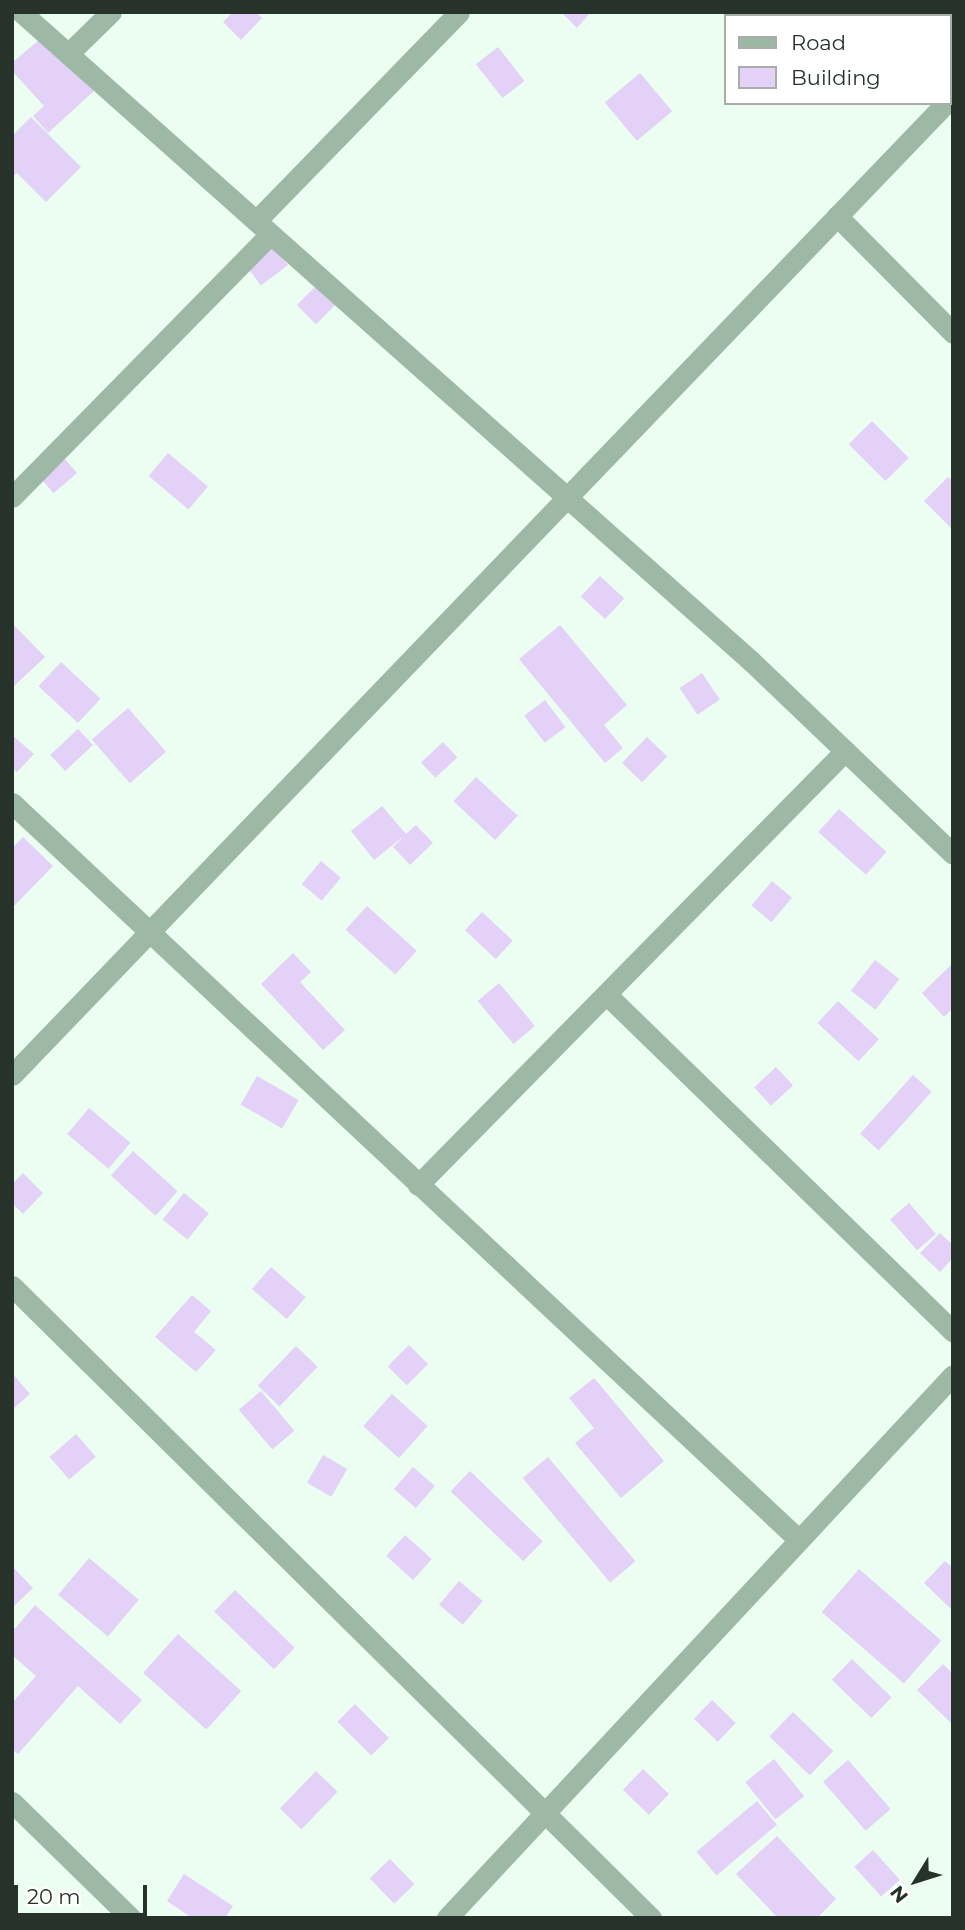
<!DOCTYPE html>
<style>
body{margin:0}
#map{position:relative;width:965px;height:1930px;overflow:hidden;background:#ecfef1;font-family:Montserrat,sans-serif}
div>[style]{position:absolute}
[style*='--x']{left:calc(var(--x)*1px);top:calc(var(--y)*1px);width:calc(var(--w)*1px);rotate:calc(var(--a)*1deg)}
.building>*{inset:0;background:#e3d1f7;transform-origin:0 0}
.street>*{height:21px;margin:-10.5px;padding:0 10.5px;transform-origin:10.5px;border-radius:10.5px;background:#9db9a6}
span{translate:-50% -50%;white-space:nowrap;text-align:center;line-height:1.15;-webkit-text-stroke:6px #fff;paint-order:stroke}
.frame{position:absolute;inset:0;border:14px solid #26322a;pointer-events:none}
.legend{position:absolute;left:724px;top:14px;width:228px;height:91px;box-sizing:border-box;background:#fff;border:2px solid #a8adaa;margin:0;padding:9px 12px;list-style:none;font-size:21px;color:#26322a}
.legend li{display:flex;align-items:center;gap:14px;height:35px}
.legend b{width:35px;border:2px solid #a8adaa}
.north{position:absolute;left:881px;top:1846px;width:70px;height:70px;-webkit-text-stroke:5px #fff;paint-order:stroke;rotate:232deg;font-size:19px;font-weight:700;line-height:28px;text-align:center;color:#26322a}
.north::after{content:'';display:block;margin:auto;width:24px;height:32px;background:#26322a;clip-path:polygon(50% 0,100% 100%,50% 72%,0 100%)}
.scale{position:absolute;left:14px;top:1885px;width:133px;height:32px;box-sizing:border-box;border:4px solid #26322a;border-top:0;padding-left:9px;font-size:21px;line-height:24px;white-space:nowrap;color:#26322a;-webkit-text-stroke:5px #fff;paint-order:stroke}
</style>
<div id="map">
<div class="building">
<i style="clip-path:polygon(233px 12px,256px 12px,262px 18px,241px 40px,223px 22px)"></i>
<i style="clip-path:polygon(561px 12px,591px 12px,577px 28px)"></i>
<i style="clip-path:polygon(46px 34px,95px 90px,48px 133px,33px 116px,44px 106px,12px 71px,12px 63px)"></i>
<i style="left:498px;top:47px;width:43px;height:28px;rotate:52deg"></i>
<i style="left:640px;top:73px;width:50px;height:46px;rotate:50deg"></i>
<i style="clip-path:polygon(31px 117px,81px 167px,46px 202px,17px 173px,12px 177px,12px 136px)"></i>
<i style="left:273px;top:245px;width:25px;height:34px;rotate:53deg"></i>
<i style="left:316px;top:286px;width:27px;height:27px;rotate:45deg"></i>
<i style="left:872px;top:421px;width:52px;height:33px;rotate:45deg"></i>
<i style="left:58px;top:451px;width:29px;height:31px;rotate:49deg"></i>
<i style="left:168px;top:453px;width:52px;height:30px;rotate:40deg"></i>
<i style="clip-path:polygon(948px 477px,953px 481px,953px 530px,924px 501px)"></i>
<i style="left:600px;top:576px;width:33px;height:28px;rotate:43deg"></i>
<i style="clip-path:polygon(12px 623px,45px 657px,12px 688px)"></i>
<i style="clip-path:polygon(560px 625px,627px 705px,604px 725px,623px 748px,605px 763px,519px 659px)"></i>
<i style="left:61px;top:662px;width:54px;height:33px;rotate:43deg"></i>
<i style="left:702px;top:673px;width:32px;height:27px;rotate:56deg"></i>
<i style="left:545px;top:700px;width:34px;height:26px;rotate:53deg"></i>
<i style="left:128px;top:708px;width:58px;height:48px;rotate:49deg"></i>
<i style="left:78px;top:729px;width:22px;height:38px;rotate:47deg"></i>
<i style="clip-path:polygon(12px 735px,34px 754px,17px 772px,12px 768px)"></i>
<i style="left:647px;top:737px;width:28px;height:36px;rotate:44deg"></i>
<i style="left:443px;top:742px;width:21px;height:30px;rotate:47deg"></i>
<i style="left:476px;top:777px;width:57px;height:33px;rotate:43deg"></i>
<i style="clip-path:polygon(382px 806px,406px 834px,416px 825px,433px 843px,410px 865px,393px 847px,404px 836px,374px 860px,351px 831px)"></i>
<i style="left:839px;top:809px;width:64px;height:31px;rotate:42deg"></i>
<i style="clip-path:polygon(23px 837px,53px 866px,12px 908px,12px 848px)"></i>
<i style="left:321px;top:861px;width:26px;height:30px;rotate:40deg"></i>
<i style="left:772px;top:881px;width:26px;height:32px;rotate:40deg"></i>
<i style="left:367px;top:906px;width:67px;height:32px;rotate:42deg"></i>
<i style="left:482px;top:912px;width:42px;height:25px;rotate:43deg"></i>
<i style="clip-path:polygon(293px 953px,311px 972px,300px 982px,345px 1030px,323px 1050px,261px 984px)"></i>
<i style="left:875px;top:960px;width:31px;height:39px;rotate:38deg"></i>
<i style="clip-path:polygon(953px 963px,953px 1008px,944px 1017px,922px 993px)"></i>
<i style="left:499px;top:983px;width:56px;height:28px;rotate:50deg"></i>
<i style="left:838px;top:1001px;width:56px;height:30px;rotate:43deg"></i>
<i style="left:776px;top:1067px;width:25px;height:30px;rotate:47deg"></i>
<i style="left:913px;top:1075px;width:25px;height:79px;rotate:42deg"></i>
<i style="left:257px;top:1076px;width:48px;height:33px;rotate:30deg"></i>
<i style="left:89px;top:1108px;width:54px;height:34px;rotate:40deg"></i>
<i style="left:133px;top:1151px;width:60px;height:33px;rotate:42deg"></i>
<i style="clip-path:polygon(23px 1173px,43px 1193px,23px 1214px,12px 1203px,12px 1184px)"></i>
<i style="left:184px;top:1193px;width:32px;height:34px;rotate:39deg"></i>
<i style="left:909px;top:1203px;width:41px;height:25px;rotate:49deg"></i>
<i style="clip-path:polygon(940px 1233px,953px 1245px,953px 1258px,940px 1272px,920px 1253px)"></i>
<i style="left:271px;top:1267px;width:46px;height:29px;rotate:41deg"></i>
<i style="clip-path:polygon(192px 1295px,211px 1311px,194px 1332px,216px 1350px,196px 1372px,155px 1337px)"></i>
<i style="left:409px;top:1345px;width:27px;height:30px;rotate:45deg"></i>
<i style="left:296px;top:1346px;width:30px;height:55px;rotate:44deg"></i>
<i style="clip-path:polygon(12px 1373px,30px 1394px,12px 1410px)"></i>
<i style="clip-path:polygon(594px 1378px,664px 1461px,621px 1498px,575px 1443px,594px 1428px,569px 1398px)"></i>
<i style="left:261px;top:1391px;width:52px;height:29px;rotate:50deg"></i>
<i style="left:392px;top:1394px;width:48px;height:43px;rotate:42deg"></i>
<i style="left:76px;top:1434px;width:30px;height:35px;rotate:49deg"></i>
<i style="left:323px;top:1455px;width:28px;height:32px;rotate:30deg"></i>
<i style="left:548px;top:1457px;width:136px;height:33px;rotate:50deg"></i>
<i style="left:413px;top:1467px;width:29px;height:29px;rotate:41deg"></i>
<i style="left:470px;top:1471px;width:101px;height:28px;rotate:44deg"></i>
<i style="left:405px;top:1535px;width:36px;height:28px;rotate:42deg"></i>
<i style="left:89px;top:1558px;width:65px;height:48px;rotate:40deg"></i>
<i style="clip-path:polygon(945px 1561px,953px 1568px,953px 1611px,924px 1583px)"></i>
<i style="clip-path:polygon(12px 1566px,33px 1588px,12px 1608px)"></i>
<i style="left:859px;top:1569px;width:109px;height:57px;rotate:41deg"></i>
<i style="left:459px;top:1581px;width:31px;height:31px;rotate:40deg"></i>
<i style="left:235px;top:1590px;width:83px;height:30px;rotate:44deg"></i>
<i style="clip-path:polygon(35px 1605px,142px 1700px,120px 1724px,78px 1686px,18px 1754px,12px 1749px,12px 1703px,36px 1676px,12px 1655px,12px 1632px)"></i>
<i style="left:178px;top:1634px;width:85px;height:52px;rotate:42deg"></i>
<i style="left:852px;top:1659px;width:55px;height:29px;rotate:44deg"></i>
<i style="clip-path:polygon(943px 1664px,953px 1674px,953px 1725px,917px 1690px)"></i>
<i style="left:712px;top:1700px;width:33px;height:26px;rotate:44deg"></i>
<i style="left:355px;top:1704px;width:48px;height:25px;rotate:45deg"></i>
<i style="left:793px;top:1712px;width:56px;height:34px;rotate:44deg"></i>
<i style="left:774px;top:1759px;width:48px;height:37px;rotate:51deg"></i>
<i style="left:848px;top:1760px;width:65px;height:33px;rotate:49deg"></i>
<i style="left:643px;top:1769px;width:36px;height:29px;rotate:44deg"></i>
<i style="left:316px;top:1771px;width:30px;height:52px;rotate:44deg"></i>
<i style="left:757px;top:1801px;width:31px;height:79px;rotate:50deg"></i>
<i style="clip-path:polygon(777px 1836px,836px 1899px,817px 1918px,778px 1918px,736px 1874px)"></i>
<i style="left:873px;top:1850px;width:40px;height:25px;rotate:48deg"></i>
<i style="left:390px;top:1859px;width:35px;height:28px;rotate:46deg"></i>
<i style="clip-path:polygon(184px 1874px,233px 1906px,225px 1918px,192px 1918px,167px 1901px)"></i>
</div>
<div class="street">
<i style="--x:21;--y:12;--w:977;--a:41.64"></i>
<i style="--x:751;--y:661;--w:279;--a:43.7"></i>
<i style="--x:68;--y:54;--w:60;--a:-44.3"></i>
<i style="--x:837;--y:216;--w:165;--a:45.2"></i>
<i style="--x:256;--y:221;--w:291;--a:-45.8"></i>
<i style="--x:12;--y:497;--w:368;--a:-45.5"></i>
<i style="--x:12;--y:803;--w:1078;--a:43.12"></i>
<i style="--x:606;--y:994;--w:484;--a:44.2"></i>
<i style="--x:12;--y:1075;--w:1348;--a:-46.14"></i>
<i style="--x:418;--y:1185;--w:609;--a:-45.47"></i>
<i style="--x:12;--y:1286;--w:899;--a:44.68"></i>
<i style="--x:12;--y:1802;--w:166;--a:44.3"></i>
<i style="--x:447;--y:1918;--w:742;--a:-47.02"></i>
</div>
<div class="frame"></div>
<ul class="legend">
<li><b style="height:9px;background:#9db9a6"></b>Road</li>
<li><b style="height:19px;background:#e3d1f7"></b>Building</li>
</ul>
<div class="north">N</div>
<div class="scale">20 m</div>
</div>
